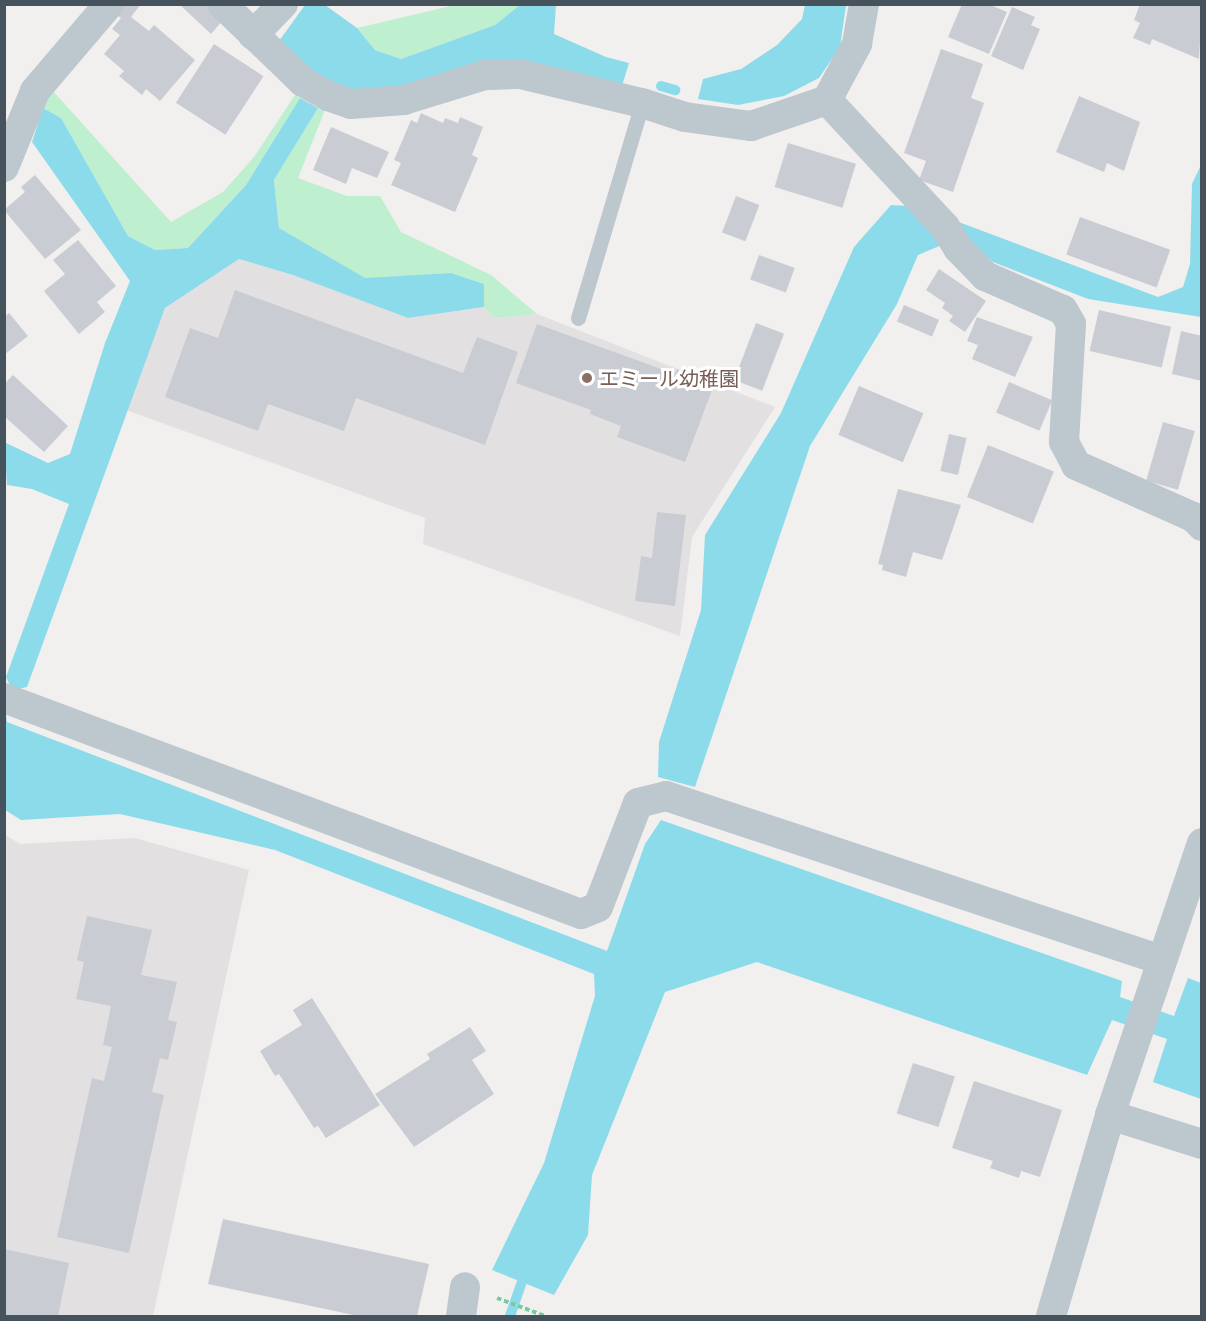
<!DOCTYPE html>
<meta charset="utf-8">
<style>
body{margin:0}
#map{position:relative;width:1206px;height:1321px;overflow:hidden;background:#f2efef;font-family:"Noto Sans","Noto Sans JP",sans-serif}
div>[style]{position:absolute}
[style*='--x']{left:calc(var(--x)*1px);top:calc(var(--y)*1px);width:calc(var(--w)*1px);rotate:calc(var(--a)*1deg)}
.education>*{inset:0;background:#e3e0e1}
.green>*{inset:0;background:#beefcf}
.water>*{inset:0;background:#8cdbeb}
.stream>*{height:10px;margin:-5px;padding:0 5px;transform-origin:5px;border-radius:5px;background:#8cdbeb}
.building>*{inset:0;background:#c9ccd2;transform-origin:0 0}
.path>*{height:4px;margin-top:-2px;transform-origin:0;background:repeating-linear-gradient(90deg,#77cc9e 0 4.5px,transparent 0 7.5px)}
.lane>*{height:15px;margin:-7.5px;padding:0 7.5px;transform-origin:7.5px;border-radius:7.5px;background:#bdc7ce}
.street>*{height:30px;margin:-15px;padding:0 15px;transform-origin:15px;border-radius:15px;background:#bdc7ce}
.dots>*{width:16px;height:16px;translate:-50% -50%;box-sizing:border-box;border:3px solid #fff;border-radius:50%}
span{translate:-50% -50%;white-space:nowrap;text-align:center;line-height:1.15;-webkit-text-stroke:6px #fff;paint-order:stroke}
.education-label{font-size:20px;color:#785e54}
.left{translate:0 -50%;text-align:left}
.frame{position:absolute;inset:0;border:6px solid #47535c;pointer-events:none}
</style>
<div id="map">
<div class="education">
<i style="clip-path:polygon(239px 259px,293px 275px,408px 318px,484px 307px,494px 318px,537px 314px,775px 407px,692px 537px,680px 636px,423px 544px,425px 518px,126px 410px,165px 308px)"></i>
<i style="clip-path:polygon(4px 834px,20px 844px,135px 838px,249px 870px,153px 1316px,5px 1316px)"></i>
</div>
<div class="green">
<i style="clip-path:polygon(455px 5px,520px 5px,495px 25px,401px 59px,375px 50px,357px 28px)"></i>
<i style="clip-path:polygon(52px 90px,171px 222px,223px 192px,254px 157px,295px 95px,300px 98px,246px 185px,188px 248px,155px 250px,128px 236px,61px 118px,43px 108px)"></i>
<i style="clip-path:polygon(318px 108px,325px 110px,298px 178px,347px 196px,380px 196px,401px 232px,491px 275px,537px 314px,494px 318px,484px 307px,484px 284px,451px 273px,365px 279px,279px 228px,274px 180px)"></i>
</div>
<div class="water">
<i style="clip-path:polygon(305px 5px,325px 5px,357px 28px,375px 50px,401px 59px,495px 25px,520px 5px,556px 5px,554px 34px,606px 57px,629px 63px,622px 86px,352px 93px,319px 82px,279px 41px)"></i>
<i style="clip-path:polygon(805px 5px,846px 5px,840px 47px,819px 78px,784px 96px,738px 105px,698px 99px,703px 79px,741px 69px,777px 45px,802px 19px)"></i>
<i style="clip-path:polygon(300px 98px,318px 108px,274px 180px,279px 228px,365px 278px,451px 273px,484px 284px,484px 307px,408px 318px,293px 275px,239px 259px,165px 308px,27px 687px,12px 690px,6px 677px,69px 504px,32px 489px,7px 485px,4px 442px,48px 463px,70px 454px,105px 343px,130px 281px,32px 142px,43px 108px,61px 118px,128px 236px,155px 250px,188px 248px,246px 185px)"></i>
<i style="clip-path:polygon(1201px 165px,1201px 317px,1088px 299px,993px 262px,968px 242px,956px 221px,1158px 297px,1183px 287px,1190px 264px,1192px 184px)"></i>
<i style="clip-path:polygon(891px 205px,909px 206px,944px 244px,918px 255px,897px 304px,810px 446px,695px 787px,658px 777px,659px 742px,701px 610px,705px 535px,781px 413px,854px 247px)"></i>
<i style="clip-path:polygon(6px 713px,7px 722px,607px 951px,645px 844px,661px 820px,1122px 981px,1120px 997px,1174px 1016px,1188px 978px,1201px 983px,1201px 1099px,1153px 1082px,1167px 1039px,1112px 1020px,1087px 1075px,757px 962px,665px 992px,592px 1175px,588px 1235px,554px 1295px,492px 1270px,544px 1163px,595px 996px,594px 974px,275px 850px,120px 814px,21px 820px,5px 810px)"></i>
</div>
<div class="stream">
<i style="--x:661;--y:86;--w:15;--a:16"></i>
<i style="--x:510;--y:1316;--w:49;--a:-70.8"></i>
</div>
<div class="building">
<i style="clip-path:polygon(121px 4px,141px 4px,131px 17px,149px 31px,154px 25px,195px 60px,160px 101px,146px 89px,142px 95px,119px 76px,124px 71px,104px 54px,120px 35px,112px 29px,121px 18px,114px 13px)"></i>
<i style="clip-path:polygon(179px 4px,205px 4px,223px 20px,211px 34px)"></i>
<i style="clip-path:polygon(962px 4px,988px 4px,1007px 12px,989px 54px,948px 37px)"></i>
<i style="clip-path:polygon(1140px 4px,1202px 4px,1199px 59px,1152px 39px,1150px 45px,1133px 38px,1140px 23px,1134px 20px)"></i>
<i style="clip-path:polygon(1012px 7px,1035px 17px,1031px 25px,1040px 29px,1023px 70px,991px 56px)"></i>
<i style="left:214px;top:44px;width:59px;height:70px;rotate:33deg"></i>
<i style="clip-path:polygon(941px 49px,983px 64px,971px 98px,984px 103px,953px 192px,919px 180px,926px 161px,904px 153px)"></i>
<i style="clip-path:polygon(1079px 96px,1140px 122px,1124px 171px,1107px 163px,1104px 172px,1056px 152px)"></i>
<i style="clip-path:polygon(421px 113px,443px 123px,445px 118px,458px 123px,460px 117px,483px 127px,472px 155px,478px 158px,455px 212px,391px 185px,401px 163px,394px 160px,411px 120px,417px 123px)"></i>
<i style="clip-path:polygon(331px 127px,389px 152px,377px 178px,352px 168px,346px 184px,313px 170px)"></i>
<i style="left:788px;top:143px;width:71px;height:46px;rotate:17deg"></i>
<i style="clip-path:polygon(35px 175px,81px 230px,45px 259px,4px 210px,25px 192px,21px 187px)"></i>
<i style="left:736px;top:196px;width:25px;height:39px;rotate:21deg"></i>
<i style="left:1080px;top:217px;width:96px;height:40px;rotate:20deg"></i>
<i style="clip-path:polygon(78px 240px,116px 286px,97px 302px,105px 312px,79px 334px,44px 291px,65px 274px,53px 260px)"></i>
<i style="left:759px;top:255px;width:38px;height:26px;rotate:20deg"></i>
<i style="clip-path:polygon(939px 269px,986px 301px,965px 332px,949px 321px,953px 316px,942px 308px,945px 303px,926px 290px)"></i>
<i style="clip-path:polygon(235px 290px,463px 373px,477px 337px,518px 352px,485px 445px,356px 398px,344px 431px,268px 404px,258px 431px,165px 397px,190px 328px,218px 338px)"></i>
<i style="left:904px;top:305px;width:38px;height:18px;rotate:23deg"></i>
<i style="left:1099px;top:310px;width:74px;height:42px;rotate:13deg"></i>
<i style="clip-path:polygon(9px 313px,28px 336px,4px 355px,4px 317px)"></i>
<i style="clip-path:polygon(977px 317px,1033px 337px,1015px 377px,972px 359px,978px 345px,967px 341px)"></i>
<i style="left:756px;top:323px;width:30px;height:61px;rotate:21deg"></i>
<i style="clip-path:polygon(537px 324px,675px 374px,677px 369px,715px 382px,685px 462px,617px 437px,621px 426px,590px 414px,591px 410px,516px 383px)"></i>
<i style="clip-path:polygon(1181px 331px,1202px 336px,1202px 381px,1172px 374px)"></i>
<i style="clip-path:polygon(13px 375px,68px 426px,44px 452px,4px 416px,4px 384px)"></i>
<i style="left:1009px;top:382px;width:47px;height:33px;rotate:23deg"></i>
<i style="left:859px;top:386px;width:70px;height:53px;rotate:23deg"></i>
<i style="left:1163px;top:422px;width:33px;height:61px;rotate:16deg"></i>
<i style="left:949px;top:434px;width:18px;height:38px;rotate:13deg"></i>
<i style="left:988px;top:445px;width:71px;height:56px;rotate:22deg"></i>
<i style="clip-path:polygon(898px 489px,961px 505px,942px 560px,913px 552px,906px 577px,882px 570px,883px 565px,878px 564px)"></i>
<i style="clip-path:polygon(657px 512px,686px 515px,675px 606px,635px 601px,641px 556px,652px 558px)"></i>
<i style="clip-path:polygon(87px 916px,152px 930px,141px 975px,177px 982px,168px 1020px,177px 1022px,168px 1060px,160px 1058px,152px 1092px,164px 1095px,129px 1253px,57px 1237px,92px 1078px,104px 1081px,112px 1047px,103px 1045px,111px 1006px,76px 999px,84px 962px,77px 960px)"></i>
<i style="clip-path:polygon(312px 998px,380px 1105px,326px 1138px,318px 1126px,314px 1128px,279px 1074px,275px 1076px,260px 1051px,302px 1025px,293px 1010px)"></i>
<i style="clip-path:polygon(470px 1027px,486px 1051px,472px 1060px,494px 1094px,414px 1147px,375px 1094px,430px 1059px,427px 1054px)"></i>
<i style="left:913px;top:1063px;width:44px;height:53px;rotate:18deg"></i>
<i style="clip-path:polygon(974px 1081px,1062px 1110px,1040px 1177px,1021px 1171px,1019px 1178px,990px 1168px,993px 1161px,952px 1148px)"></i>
<i style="clip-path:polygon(223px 1219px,429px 1264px,417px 1316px,358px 1316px,208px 1284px)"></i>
<i style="clip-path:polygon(4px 1249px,69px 1263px,58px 1316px,4px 1316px)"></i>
</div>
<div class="path">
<i style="--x:497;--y:1298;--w:51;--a:20.6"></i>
</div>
<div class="lane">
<i style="--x:578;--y:318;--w:224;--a:-73.4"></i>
</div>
<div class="street">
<i style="--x:222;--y:4;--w:112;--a:43.9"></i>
<i style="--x:303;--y:82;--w:29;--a:29"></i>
<i style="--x:328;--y:96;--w:24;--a:19"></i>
<i style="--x:351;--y:104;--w:53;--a:-4.3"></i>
<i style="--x:404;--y:100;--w:85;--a:-17.2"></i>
<i style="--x:485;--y:75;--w:35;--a:-2"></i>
<i style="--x:520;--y:74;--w:125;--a:13.4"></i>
<i style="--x:642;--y:103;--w:45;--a:18"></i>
<i style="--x:685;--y:117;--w:67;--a:7.8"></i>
<i style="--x:751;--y:126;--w:80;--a:-18.9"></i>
<i style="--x:827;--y:100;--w:64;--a:-61.8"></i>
<i style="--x:857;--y:44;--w:41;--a:-80.1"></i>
<i style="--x:253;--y:35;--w:43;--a:-45.9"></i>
<i style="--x:827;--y:100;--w:173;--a:47.1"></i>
<i style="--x:945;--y:227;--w:25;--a:58"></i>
<i style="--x:958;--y:248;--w:39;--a:46"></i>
<i style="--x:985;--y:276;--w:85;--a:23.6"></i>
<i style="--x:1063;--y:310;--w:16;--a:60"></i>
<i style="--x:1071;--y:324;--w:118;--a:93.4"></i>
<i style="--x:1064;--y:442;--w:26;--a:62"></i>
<i style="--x:1076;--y:465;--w:128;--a:24"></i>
<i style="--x:1193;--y:517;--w:13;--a:45"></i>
<i style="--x:4;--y:167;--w:82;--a:-67.8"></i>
<i style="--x:35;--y:91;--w:114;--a:-49.6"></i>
<i style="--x:4;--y:698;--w:616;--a:20.52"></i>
<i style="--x:581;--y:914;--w:18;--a:-22"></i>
<i style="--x:598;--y:907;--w:111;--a:-69"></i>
<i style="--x:638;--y:803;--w:29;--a:-14"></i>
<i style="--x:666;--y:796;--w:521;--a:18.33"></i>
<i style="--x:1110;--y:1115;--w:96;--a:17.5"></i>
<i style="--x:461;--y:1316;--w:29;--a:-82"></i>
<i style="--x:1051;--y:1316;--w:209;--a:-73.6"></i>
<i style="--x:1110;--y:1115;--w:287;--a:-71.3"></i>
</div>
<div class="dots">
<i style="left:587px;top:378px;background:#8d6e63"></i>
</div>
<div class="education-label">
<span class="left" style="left:599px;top:378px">エミール幼稚園</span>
</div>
<div class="frame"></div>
</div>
